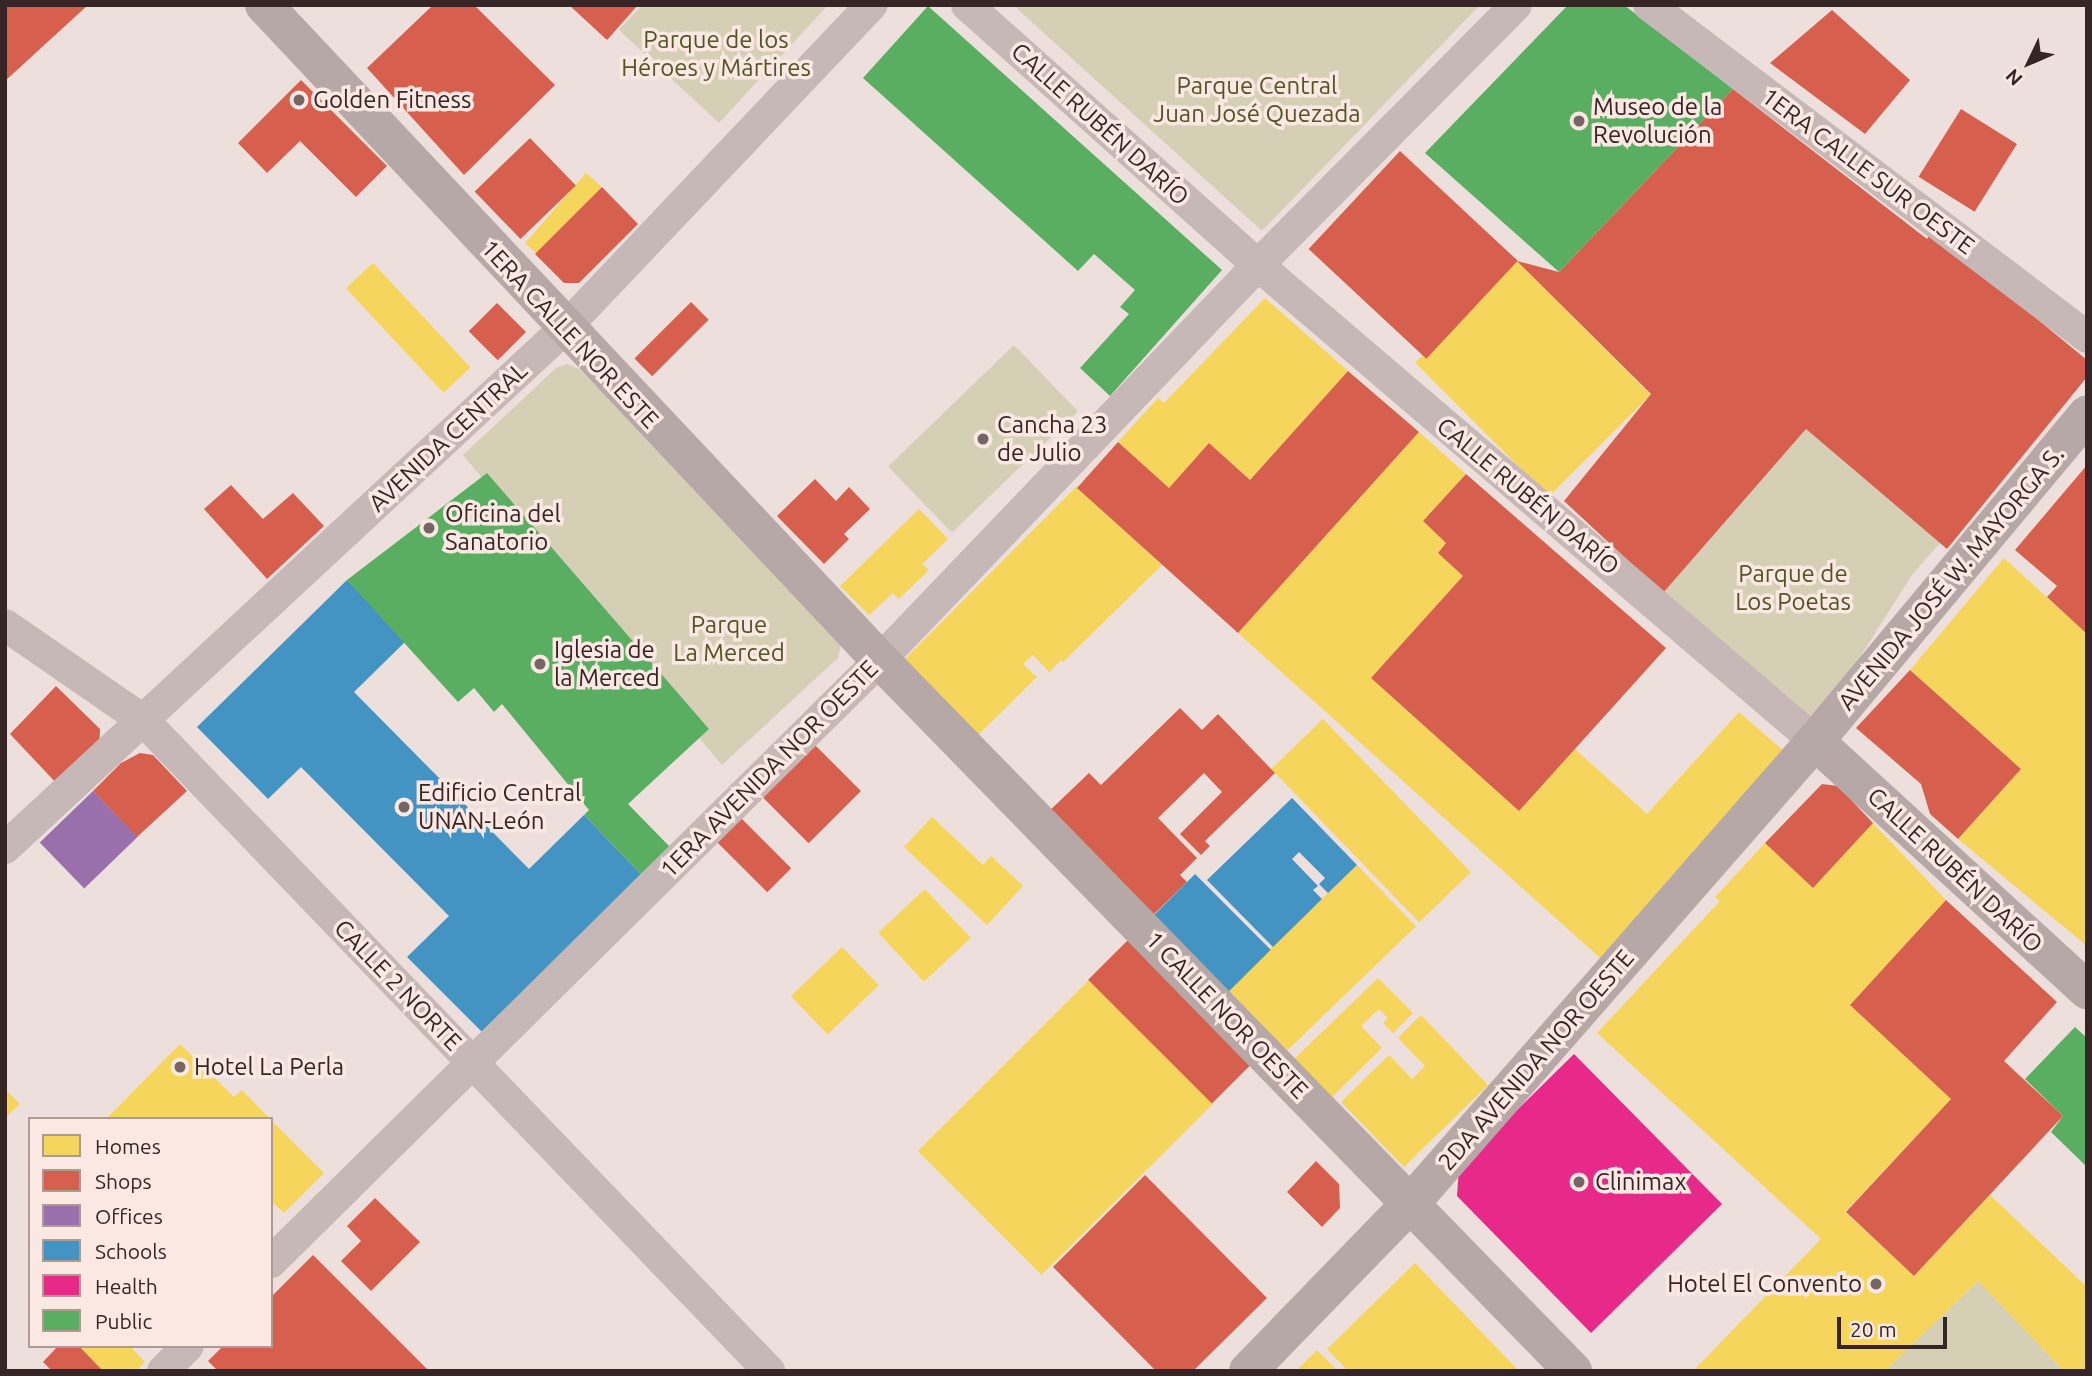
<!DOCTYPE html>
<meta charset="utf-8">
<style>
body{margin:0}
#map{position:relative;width:2092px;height:1376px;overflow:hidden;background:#ede0dc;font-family:Ubuntu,sans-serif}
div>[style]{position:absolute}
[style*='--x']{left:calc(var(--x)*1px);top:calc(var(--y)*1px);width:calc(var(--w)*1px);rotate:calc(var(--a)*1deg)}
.green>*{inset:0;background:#d5d0b5;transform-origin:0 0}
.homes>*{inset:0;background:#f6d55c;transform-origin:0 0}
.shops>*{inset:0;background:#d6604d;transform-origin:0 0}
.offices>*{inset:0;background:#9970ab;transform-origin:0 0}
.schools>*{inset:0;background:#4393c3;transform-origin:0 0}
.health>*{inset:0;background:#e7298a}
.public>*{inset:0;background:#5aae61}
.street>*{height:32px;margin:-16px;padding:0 16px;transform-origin:16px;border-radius:16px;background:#c5b8b6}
.secondary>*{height:38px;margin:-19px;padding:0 19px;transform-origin:19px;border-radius:19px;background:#b6a8a6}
.dots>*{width:19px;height:19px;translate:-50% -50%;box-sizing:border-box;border:4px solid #fbe8e2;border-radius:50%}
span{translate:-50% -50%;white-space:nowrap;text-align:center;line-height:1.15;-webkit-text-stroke:7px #fbe8e2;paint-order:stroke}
.park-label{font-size:24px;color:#525626}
.poi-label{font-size:24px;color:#352524}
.left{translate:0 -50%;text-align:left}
.right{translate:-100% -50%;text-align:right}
.street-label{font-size:24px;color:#352524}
.frame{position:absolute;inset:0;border:7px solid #352524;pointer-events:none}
.legend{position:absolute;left:28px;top:1117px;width:245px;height:231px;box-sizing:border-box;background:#fbe8e2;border:2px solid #ac9a96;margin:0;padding:9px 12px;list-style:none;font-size:21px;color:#352524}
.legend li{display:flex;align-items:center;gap:14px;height:35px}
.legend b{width:35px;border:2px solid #ac9a96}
.north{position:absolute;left:1994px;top:28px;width:70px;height:70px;-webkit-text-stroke:5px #fbe8e2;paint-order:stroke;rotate:226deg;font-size:19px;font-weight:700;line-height:28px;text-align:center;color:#352524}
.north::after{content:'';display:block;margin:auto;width:24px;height:32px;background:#352524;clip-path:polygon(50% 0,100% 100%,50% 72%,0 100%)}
.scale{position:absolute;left:1837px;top:1317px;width:110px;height:32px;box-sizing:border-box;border:4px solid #352524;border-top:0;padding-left:9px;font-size:21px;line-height:24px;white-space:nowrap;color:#352524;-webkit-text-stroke:5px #fbe8e2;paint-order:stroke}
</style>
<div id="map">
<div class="green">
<i style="clip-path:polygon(642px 5px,828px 5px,719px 123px,619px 30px)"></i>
<i style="clip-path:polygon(1013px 5px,1480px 5px,1262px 231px)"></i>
<i style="left:1014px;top:345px;width:92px;height:175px;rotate:46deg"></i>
<i style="clip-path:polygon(567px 364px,579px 369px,832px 619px,843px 636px,838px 658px,722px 765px,463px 455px,556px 368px)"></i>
<i style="clip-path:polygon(1806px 429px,1940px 543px,1912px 575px,1820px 720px,1792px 721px,1663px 593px)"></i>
<i style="clip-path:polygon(1978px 1281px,2064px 1371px,1885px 1371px)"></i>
</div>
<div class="homes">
<i style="left:586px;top:173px;width:21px;height:93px;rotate:41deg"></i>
<i style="left:1517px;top:261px;width:189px;height:144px;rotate:45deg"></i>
<i style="left:373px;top:263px;width:143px;height:37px;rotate:47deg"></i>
<i style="clip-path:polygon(1265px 298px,1348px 371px,1250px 480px,1209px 443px,1169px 488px,1118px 442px,1158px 398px,1164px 403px)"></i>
<i style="clip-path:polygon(1419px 432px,1466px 474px,1423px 521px,1446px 543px,1438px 553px,1463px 576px,1371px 678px,1519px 811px,1575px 749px,1647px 814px,1739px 712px,1785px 752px,1600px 958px,1238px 633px)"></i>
<i style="clip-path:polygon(1076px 487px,1162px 565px,1063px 662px,1061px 660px,1049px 672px,1033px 655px,1023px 664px,1037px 677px,975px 738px,901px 663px)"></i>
<i style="clip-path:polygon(919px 509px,948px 539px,922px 564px,929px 570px,899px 599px,893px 593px,869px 615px,840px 586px)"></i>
<i style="clip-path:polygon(2004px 558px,2087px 634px,2087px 946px,1958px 839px,2021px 769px,2028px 775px,1910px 670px)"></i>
<i style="left:1323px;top:719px;width:213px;height:72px;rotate:46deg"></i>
<i style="clip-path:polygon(932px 817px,983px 865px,991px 856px,1023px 886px,987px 925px,904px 847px)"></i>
<i style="clip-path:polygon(1873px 823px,1946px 900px,1850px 1005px,1951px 1099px,1845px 1212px,1914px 1276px,1990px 1195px,2087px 1287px,2087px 1371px,2064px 1371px,1978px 1281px,1885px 1371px,1693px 1371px,1821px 1239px,1597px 1033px,1720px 901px,1715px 897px,1765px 843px,1813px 888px)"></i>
<i style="left:1357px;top:865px;width:85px;height:187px;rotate:46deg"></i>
<i style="left:925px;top:889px;width:67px;height:64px;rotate:47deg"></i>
<i style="left:842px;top:947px;width:53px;height:71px;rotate:46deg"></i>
<i style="clip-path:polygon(1378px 978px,1413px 1013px,1393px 1033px,1383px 1023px,1388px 1018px,1379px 1009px,1361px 1026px,1382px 1048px,1328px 1101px,1291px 1062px)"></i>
<i style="left:1089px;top:980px;width:175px;height:242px;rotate:45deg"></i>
<i style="clip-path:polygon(1421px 1015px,1488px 1085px,1404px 1167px,1341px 1102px,1389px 1055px,1412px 1079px,1425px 1066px,1398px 1038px)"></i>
<i style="clip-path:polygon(180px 1044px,234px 1097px,242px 1090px,270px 1119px,106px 1119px)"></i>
<i style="clip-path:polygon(5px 1089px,20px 1104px,5px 1118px)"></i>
<i style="clip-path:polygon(271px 1120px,324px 1173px,284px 1213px,271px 1201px)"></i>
<i style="clip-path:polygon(1415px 1263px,1519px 1371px,1348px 1371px,1327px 1349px)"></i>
<i style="clip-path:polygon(79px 1346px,130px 1346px,145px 1362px,136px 1371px,103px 1371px)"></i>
<i style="clip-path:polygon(1317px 1350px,1338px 1371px,1296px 1371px)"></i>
</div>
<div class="shops">
<i style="clip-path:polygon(5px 5px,88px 5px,5px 81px)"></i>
<i style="clip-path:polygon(433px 5px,474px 5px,555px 85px,464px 175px,367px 68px)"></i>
<i style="clip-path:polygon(569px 5px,638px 5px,607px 40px)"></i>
<i style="clip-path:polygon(1832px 10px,1910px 80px,1865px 134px,1770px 63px)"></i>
<i style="clip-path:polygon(301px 80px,387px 166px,356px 197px,300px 141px,267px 173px,238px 143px)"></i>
<i style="clip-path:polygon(1733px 89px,1927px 239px,1931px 232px,1974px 267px,2087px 360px,2087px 377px,1947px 549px,1806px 429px,1663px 593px,1564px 501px,1651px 394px,1517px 261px,1559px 272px)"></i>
<i style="left:1961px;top:109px;width:66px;height:80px;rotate:32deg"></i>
<i style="left:530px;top:138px;width:66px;height:77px;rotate:46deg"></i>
<i style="left:1400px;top:151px;width:161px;height:134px;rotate:43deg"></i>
<i style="clip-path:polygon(602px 187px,638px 224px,579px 283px,564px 283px,535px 254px)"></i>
<i style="left:691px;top:302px;width:25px;height:80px;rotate:45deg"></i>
<i style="left:497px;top:303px;width:41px;height:40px;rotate:45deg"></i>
<i style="clip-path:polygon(1348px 371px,1419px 432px,1238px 633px,1077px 488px,1118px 442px,1169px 488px,1209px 443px,1250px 480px)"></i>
<i style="clip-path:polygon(2087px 465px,2087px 634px,2047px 597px,2057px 586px,2015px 550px)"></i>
<i style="clip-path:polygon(1466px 474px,1666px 648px,1519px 811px,1371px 678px,1463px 576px,1438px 553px,1446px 543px,1423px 521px)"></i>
<i style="clip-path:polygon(815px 479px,836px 501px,849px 487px,870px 509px,844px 534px,849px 539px,824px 564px,777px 516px)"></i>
<i style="clip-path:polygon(231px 485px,263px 519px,293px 493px,324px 526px,267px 579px,204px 509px)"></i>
<i style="clip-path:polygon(1910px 670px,2021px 769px,1958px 839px,1930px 814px,1921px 784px,1856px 728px)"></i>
<i style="clip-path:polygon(56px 686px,100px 729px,99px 751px,59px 786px,10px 734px)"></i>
<i style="clip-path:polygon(1180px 708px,1202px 730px,1218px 714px,1275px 773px,1205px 841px,1210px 846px,1201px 855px,1180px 834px,1222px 792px,1204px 773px,1158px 818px,1197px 858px,1180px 875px,1187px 882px,1148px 920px,1046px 814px,1089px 773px,1101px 785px)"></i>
<i style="left:815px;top:745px;width:65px;height:74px;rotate:45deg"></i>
<i style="clip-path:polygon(140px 753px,153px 755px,187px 791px,137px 837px,93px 791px,121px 763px)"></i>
<i style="clip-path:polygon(1822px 784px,1838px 786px,1873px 823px,1813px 888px,1765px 843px)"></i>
<i style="left:741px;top:818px;width:71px;height:34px;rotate:45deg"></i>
<i style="clip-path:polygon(1946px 900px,2057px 1002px,2004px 1061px,2063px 1116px,1914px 1276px,1846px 1212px,1951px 1099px,1850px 1005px)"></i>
<i style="left:1132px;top:936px;width:175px;height:62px;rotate:45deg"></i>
<i style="clip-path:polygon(1316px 1161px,1339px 1184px,1340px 1208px,1322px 1227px,1287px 1192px)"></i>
<i style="clip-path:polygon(1145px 1175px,1267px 1298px,1193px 1371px,1156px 1371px,1053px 1267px)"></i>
<i style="clip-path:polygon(375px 1198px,420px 1242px,371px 1291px,341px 1261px,361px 1241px,347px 1226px)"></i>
<i style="clip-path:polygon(313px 1255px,429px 1371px,218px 1371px,208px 1361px,223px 1346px,271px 1346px,271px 1297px)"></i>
<i style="clip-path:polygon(58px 1346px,79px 1346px,103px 1371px,52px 1371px,43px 1362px)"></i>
</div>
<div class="offices">
<i style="left:93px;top:791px;width:64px;height:74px;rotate:46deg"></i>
</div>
<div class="schools">
<i style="clip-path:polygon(347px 580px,406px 641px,354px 692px,529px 869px,584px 815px,641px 874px,482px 1032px,407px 957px,449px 916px,301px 767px,268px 799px,197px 727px)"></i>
<i style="clip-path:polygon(1292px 798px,1357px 865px,1328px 893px,1319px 884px,1325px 878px,1299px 852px,1292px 859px,1318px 886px,1313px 890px,1322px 899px,1273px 947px,1207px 880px)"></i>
<i style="left:1195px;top:874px;width:107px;height:66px;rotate:45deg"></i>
</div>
<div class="health">
<i style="clip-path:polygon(1574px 1054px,1722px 1204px,1591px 1333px,1457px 1196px,1459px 1167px)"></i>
</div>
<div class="public">
<i style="clip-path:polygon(1568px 5px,1624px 5px,1733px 89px,1559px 272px,1425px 153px)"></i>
<i style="clip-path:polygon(928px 6px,1222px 270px,1110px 396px,1080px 368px,1129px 314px,1120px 307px,1135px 290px,1094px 254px,1078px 271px,863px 78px)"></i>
<i style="clip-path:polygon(487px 473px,709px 729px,628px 804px,670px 847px,641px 874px,584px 815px,589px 810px,502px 704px,494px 712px,474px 688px,458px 702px,347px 580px)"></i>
<i style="clip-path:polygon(2075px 1027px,2087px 1038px,2087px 1167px,2051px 1132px,2063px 1116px,2025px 1079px)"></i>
</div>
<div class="street">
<i style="--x:967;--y:5;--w:390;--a:41.8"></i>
<i style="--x:1258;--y:265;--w:733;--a:40.52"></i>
<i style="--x:1649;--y:5;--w:550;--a:37.16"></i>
<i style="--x:5;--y:625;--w:169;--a:34.6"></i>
<i style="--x:144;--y:721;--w:902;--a:46.12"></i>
<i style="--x:5;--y:848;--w:763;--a:-42.87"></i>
<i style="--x:564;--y:329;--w:447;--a:-46.5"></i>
<i style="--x:271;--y:1262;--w:856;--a:-44.67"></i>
<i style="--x:880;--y:660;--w:547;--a:-46.26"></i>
<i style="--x:1258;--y:265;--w:366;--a:-45.2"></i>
<i style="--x:163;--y:1371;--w:35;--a:-45"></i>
</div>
<div class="secondary">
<i style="--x:264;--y:5;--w:899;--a:46.76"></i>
<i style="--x:880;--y:660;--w:993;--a:45.73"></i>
<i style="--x:1815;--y:741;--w:369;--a:42.5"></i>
<i style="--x:1248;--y:1371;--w:233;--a:-45.9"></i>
<i style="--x:1410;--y:1204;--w:615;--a:-48.82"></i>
<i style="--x:1815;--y:741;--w:425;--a:-50.2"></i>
</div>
<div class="dots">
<i style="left:299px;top:100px;background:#756664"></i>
<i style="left:1579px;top:121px;background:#756664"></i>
<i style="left:983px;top:439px;background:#756664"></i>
<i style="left:429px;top:528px;background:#756664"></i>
<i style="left:540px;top:664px;background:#756664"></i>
<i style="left:404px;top:807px;background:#756664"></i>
<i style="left:180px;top:1067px;background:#756664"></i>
<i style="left:1579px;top:1182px;background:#756664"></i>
<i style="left:1876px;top:1284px;background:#756664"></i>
</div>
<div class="park-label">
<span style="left:716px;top:54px">Parque de los<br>Héroes y Mártires</span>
<span style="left:1257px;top:100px">Parque Central<br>Juan José Quezada</span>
<span style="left:1793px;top:588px">Parque de<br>Los Poetas</span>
<span style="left:729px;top:639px">Parque<br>La Merced</span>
</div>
<div class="poi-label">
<span class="left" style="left:313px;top:100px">Golden Fitness</span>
<span class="left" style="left:1593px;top:121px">Museo de la<br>Revolución</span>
<span class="left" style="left:997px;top:439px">Cancha 23<br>de Julio</span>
<span class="left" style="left:445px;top:528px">Oficina del<br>Sanatorio</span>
<span class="left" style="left:554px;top:664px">Iglesia de<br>la Merced</span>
<span class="left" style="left:418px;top:807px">Edificio Central<br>UNAN-León</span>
<span class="left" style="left:194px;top:1067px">Hotel La Perla</span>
<span class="left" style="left:1595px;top:1182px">Clinimax</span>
<span class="right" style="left:1862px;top:1284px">Hotel El Convento</span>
</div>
<div class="street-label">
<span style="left:1100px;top:124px;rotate:42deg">CALLE RUBÉN DARÍO</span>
<span style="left:1868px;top:171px;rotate:37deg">1ERA CALLE SUR OESTE</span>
<span style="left:570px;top:334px;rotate:47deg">1ERA CALLE NOR ESTE</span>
<span style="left:448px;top:437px;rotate:-43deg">AVENIDA CENTRAL</span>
<span style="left:1528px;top:496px;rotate:40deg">CALLE RUBÉN DARÍO</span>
<span style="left:1951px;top:578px;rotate:-50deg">AVENIDA JOSÉ W. MAYORGA S.</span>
<span style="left:769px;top:769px;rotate:-45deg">1ERA AVENIDA NOR OESTE</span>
<span style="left:1955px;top:870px;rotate:43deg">CALLE RUBÉN DARÍO</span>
<span style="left:398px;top:985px;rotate:46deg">CALLE 2 NORTE</span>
<span style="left:1227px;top:1015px;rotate:46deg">1 CALLE NOR OESTE</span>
<span style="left:1536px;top:1060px;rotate:-49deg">2DA AVENIDA NOR OESTE</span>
</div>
<div class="frame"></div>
<ul class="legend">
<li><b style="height:19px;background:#f6d55c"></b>Homes</li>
<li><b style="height:19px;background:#d6604d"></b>Shops</li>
<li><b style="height:19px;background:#9970ab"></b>Offices</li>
<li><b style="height:19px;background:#4393c3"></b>Schools</li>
<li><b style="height:19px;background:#e7298a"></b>Health</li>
<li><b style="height:19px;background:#5aae61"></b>Public</li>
</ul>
<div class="north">N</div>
<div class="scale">20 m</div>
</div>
